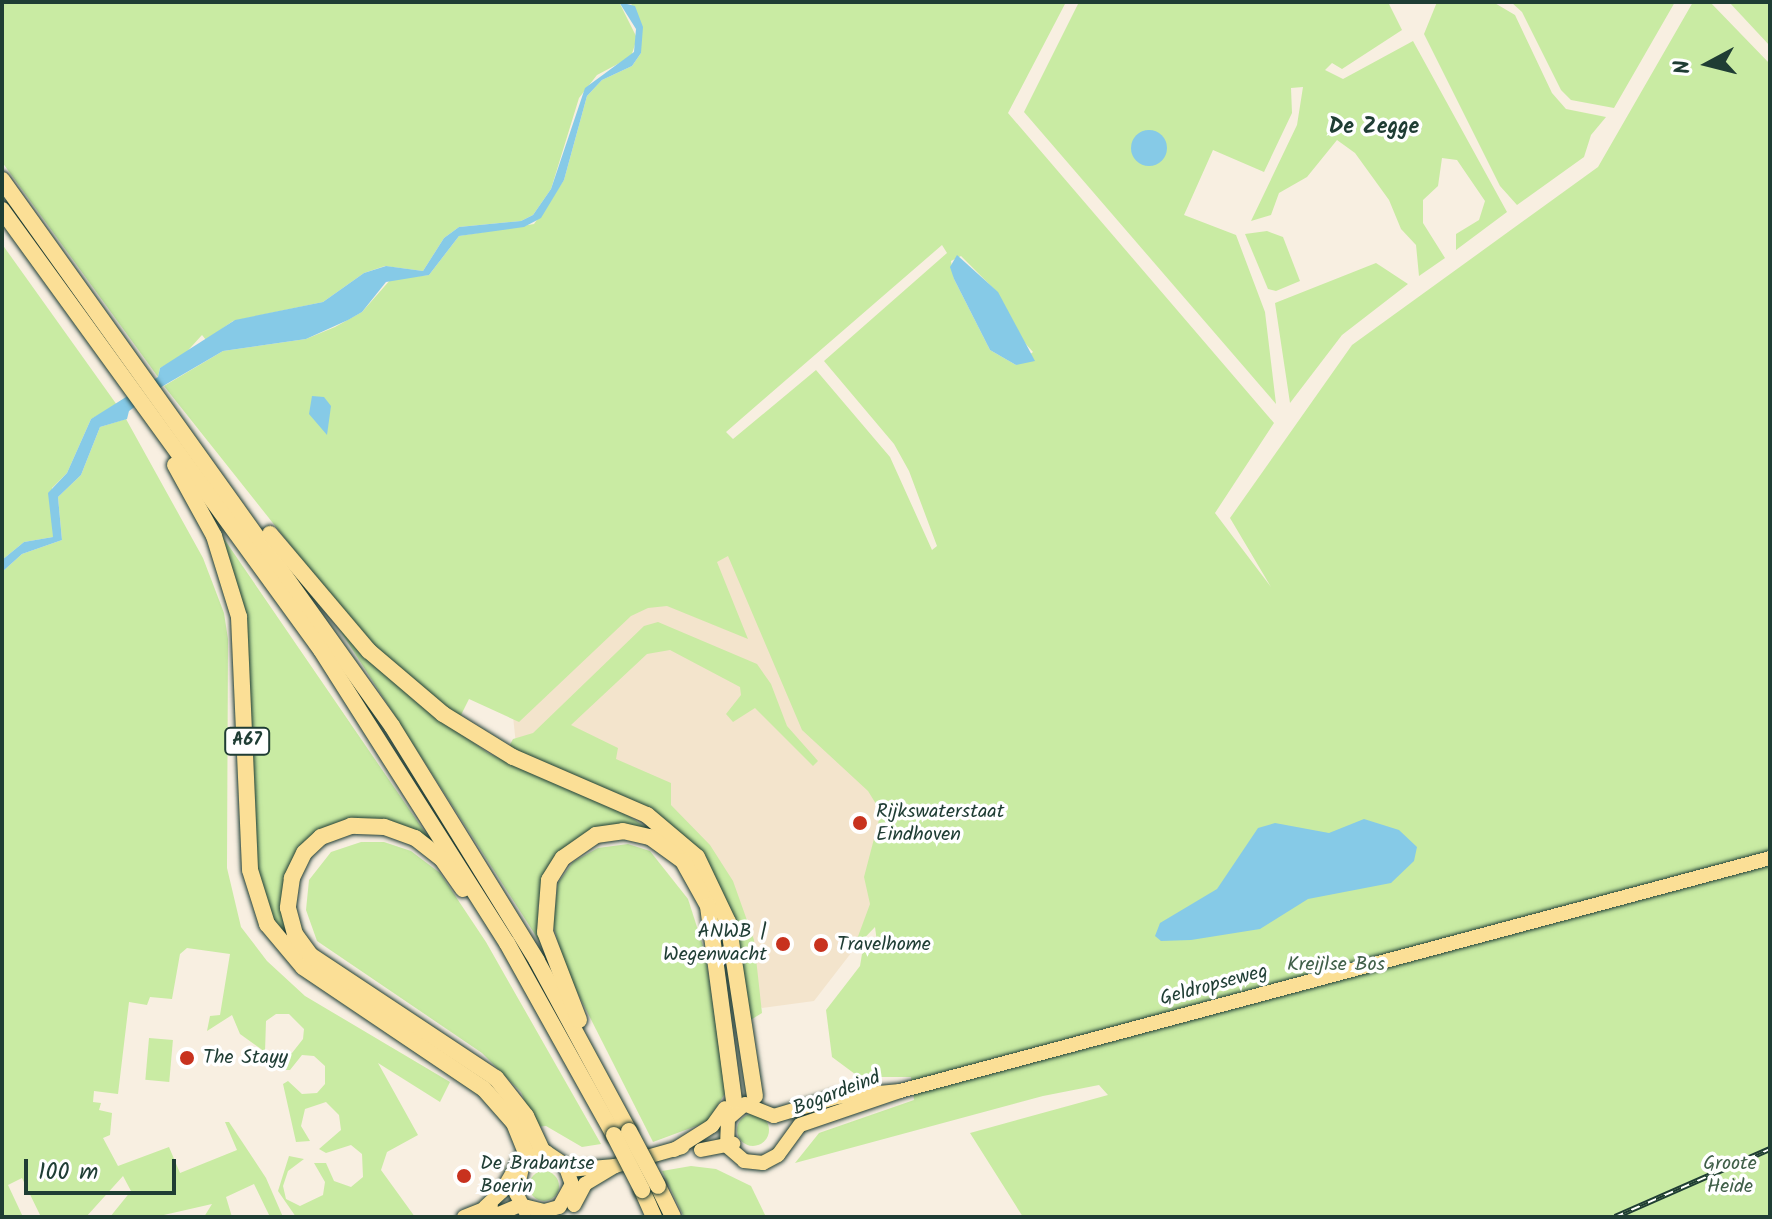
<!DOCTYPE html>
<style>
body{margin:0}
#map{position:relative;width:1772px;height:1219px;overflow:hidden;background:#f8efe1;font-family:Kalam,sans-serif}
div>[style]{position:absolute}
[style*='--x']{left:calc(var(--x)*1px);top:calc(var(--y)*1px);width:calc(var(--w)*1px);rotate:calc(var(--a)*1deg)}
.built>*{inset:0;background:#f3e4cc}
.green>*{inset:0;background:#c9eba3;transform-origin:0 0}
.round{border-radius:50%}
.water>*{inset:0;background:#86cae7}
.roads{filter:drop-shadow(0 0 2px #1f3d34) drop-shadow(0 0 2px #1f3d34)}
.major>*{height:14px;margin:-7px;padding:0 7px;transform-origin:7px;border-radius:7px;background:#fbdf96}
.highway>*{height:16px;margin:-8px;padding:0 8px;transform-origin:8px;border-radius:8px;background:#fbdf96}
.rail>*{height:6px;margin-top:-3px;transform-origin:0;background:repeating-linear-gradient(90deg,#fff 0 9px,#1f3d34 0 18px);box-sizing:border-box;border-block:2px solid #1f3d34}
.bridges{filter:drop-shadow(0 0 2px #1f3d34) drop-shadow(0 0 2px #1f3d34)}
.highway-bridge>*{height:16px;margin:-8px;padding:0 8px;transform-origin:8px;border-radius:8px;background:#fbdf96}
.dots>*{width:22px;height:22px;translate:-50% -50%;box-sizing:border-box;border:4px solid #fff;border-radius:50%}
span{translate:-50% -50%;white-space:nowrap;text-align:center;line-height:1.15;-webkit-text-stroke:7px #fff;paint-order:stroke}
.shield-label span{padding:2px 6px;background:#fff;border:2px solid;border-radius:6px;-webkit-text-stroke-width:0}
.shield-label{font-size:18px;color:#1f3d34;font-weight:700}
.poi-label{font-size:20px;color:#1f3d34}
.left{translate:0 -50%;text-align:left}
.right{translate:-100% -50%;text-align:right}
.park-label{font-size:20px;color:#41604a}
.street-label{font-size:20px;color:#1f3d34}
.neighbourhood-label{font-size:22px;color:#1f3d34;font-weight:700}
.frame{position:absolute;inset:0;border:4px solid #1f3d34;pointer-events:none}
.north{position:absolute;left:1668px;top:24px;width:80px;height:80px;-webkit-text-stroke:6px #fff;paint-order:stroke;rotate:263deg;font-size:22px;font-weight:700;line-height:32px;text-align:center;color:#1f3d34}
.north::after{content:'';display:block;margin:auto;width:28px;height:36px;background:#1f3d34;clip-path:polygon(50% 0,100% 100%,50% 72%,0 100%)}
.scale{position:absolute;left:24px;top:1159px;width:152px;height:36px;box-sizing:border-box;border:4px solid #1f3d34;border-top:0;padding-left:10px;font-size:24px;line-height:28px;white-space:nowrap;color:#1f3d34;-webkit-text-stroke:6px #fff;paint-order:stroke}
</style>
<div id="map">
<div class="built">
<i style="clip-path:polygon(730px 540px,921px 805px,858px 944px,814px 1001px,762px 1008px,752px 995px,710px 860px,516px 745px,513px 716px,600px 627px)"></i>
</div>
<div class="green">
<i style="clip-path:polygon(2px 2px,619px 2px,637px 38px,631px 57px,597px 75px,579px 98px,551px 189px,533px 215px,521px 221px,459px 227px,444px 238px,423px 271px,385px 266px,364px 273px,323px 302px,233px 321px,206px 340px,202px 335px,182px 357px,160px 368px,158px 377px,2px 162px)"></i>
<i style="clip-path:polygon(evenodd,631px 2px,1066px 2px,1008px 113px,1274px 423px,1215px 513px,1271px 587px,1230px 518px,1352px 345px,1598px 167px,1693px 2px,1710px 2px,1770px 64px,1770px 1217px,1023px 1217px,970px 1133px,1108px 1095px,1099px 1085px,1043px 1096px,795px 1163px,819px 1133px,914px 1100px,911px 1077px,859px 1077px,832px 1057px,826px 1010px,860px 966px,862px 954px,877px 942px,875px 927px,853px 950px,870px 904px,864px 877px,881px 812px,868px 791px,802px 730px,728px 556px,717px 562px,748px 639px,667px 606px,648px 608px,631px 616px,519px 722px,469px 699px,459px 719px,383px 654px,342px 610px,164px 386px,223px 351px,306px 339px,335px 327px,362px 312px,391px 279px,429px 275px,459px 236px,534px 224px,564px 180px,587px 96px,602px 80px,632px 66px,641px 53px,631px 2px,942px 245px,947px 253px,824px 361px,894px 444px,909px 471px,937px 546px,932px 550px,890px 457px,816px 370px,733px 439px,726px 432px,942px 245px,631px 2px,961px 256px,997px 292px,1016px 333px,1033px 352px,1016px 365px,990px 350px,954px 279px,951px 261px,961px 256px)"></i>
<i style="clip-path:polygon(1079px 2px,1388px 2px,1402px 30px,1342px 69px,1332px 63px,1325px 70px,1343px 79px,1413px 41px,1507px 212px,1456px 250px,1456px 234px,1479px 220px,1485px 201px,1457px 160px,1442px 158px,1438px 186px,1423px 200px,1423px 223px,1445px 258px,1419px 276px,1416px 245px,1401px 229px,1389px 200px,1355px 153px,1337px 140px,1307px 177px,1279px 193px,1271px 215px,1251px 221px,1297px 125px,1303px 87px,1291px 88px,1292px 113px,1264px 172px,1213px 150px,1184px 215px,1236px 235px,1265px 312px,1276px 404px,1024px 112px)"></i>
<i style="clip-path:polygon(1437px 2px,1493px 2px,1515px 15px,1552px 93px,1566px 109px,1606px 117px,1591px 135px,1584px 157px,1517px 205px,1500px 186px,1424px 34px)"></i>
<i style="clip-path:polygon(1511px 2px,1675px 2px,1614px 108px,1571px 100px,1561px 90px,1522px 12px)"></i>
<i style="clip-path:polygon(1729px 2px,1770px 2px,1770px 46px)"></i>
<i style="clip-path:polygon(1267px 231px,1283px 237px,1300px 281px,1276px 291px,1268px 289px,1245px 234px)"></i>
<i style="clip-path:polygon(2px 244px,117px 405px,91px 419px,67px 473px,52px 488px,53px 537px,24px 542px,2px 560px)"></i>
<i style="clip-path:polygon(1376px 263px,1408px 284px,1342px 335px,1290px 403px,1275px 303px)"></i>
<i style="clip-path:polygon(126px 419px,203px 558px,224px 613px,228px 639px,227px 868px,241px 927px,267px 961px,305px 996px,450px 1082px,440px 1102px,378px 1063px,418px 1135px,387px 1152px,381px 1170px,415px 1217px,296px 1217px,278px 1191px,289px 1156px,304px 1159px,288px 1171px,283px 1186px,286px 1199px,300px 1206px,323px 1195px,325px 1182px,314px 1163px,326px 1163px,334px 1181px,351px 1187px,363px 1177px,362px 1154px,351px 1145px,326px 1153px,319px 1149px,341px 1130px,339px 1115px,326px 1102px,305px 1109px,301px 1126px,310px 1141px,296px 1142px,283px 1084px,288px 1081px,302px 1094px,317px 1093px,325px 1084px,325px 1066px,314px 1056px,302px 1055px,290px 1070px,282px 1070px,280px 1057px,292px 1053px,303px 1039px,304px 1029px,289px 1014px,276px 1014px,266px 1021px,265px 1052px,240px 1034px,232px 1015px,207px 1031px,210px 1016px,220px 1015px,230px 954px,187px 948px,180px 954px,172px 999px,150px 997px,147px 1005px,129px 1002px,118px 1094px,94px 1091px,93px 1102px,101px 1103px,99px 1110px,112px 1113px,110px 1135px,103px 1138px,118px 1166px,169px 1147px,180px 1173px,237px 1150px,225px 1122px,229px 1122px,266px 1178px,283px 1217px,270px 1217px,254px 1184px,226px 1197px,232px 1217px,204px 1217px,212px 1204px,155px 1217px,110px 1217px,131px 1191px,123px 1176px,86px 1217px,41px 1217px,22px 1178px,8px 1185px,23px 1217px,2px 1217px,2px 572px,22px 554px,62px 540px,58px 497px,81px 475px,100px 427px)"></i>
<i style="clip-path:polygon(209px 517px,433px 844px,361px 823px,298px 856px,293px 938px,279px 938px,257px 888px,248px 660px)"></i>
<i style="clip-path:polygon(329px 613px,415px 701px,488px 753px,627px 815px,662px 838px,604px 828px,543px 880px,538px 908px,543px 947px)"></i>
<i style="clip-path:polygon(658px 622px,757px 664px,771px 684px,787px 726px,818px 761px,813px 766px,755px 708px,733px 722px,726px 714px,741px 695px,740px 687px,670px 650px,647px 654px,571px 725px,618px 748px,616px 759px,671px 783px,671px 805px,710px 845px,733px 881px,754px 940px,762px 1013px,744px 1024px,736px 944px,687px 842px,508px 748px,513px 739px,533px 733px,644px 626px)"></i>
<i style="clip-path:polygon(361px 842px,384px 842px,411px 851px,440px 873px,486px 942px,601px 1144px,582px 1147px,546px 1126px,536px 1127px,521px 1092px,482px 1053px,317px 941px,306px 910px,309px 880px,331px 852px)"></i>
<i style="clip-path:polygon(628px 844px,650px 851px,688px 899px,705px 952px,726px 1092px,707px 1122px,653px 1142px,566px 970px,553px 924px,558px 883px,573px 862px,598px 848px)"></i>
<i style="left:149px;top:1038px;width:24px;height:42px;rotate:5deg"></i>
<i class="round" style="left:737px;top:1114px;width:32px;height:32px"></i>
<i style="clip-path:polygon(691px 1166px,716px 1169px,751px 1186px,766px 1217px,684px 1217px,662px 1171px)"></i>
<i class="round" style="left:529px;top:1171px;width:30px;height:30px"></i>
</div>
<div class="water">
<i style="clip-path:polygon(619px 2px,635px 6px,643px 27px,641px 53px,632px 66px,602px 80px,587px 96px,564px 180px,541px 218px,524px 227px,459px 236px,429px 275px,386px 282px,362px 312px,348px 320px,306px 339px,223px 351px,163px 386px,129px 411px,127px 419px,100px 427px,81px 475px,58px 497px,62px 540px,22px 554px,2px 572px,2px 560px,24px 542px,53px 537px,48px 493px,67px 473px,91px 419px,158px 377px,160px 368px,235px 320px,323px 302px,364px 273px,386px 266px,423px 271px,444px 238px,459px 227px,521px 221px,533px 215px,551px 189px,585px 88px,634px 52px,636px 29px)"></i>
<i class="round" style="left:1131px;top:130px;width:36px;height:36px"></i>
<i style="clip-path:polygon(957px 255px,998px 292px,1035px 361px,1016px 365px,990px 350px,954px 279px,950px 267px)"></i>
<i style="clip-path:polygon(312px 396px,324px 397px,331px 406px,327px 435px,309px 414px)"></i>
<i style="clip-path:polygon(1364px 819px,1399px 830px,1417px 847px,1414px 861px,1391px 883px,1308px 899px,1260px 929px,1191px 940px,1161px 941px,1155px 936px,1160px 923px,1217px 889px,1258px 828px,1275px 823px,1329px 833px)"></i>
</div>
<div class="roads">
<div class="major">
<i style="--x:900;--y:1091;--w:63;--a:174.6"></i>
<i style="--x:837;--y:1097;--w:66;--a:163.2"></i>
<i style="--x:774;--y:1116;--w:31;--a:-158"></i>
<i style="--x:745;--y:1104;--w:23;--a:139"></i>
<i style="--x:728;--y:1119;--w:27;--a:92"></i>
<i style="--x:727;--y:1146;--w:23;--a:41"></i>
<i style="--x:744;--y:1161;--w:19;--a:6"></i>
<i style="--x:763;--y:1163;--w:17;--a:-28"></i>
<i style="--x:778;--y:1155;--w:37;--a:-54"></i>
<i style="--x:800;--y:1125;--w:106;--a:-18.8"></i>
<i style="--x:900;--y:1091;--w:901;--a:-14.99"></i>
<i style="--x:674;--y:1150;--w:45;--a:-32.3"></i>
<i style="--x:712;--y:1126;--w:22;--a:-54"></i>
<i style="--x:701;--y:1150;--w:33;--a:-11"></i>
<i style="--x:522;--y:1168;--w:26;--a:103"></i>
<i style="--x:516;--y:1193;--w:20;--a:63"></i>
<i style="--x:568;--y:1170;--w:47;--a:-4.9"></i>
<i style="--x:615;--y:1166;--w:70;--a:-15.8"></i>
<i style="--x:574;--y:1205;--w:24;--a:-62"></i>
<i style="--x:585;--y:1184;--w:35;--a:-31"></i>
<i style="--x:485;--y:1207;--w:23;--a:-43"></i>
<i style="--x:502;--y:1191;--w:38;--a:-60"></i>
<i style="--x:521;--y:1158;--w:26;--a:-13"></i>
<i style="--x:546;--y:1152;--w:23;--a:34"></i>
<i style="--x:565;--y:1165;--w:20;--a:70"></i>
<i style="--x:572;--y:1184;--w:26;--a:119"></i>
<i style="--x:559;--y:1207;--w:16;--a:165"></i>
<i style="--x:544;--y:1211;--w:25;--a:-166"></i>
<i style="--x:520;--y:1205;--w:30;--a:157"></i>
<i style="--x:464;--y:1217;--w:29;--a:-22"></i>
</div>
<div class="highway">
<i style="--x:2;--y:180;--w:671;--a:54.46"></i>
<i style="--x:392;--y:726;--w:276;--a:58.3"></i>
<i style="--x:537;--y:961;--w:193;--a:61.6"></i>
<i style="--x:2;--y:210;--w:543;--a:54.06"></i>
<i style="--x:321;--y:650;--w:347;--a:57.6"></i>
<i style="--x:507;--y:943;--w:220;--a:60.9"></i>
<i style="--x:175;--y:465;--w:81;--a:61.2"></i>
<i style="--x:214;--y:536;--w:85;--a:72.8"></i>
<i style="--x:239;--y:617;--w:253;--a:87.5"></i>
<i style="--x:250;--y:870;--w:57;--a:72.5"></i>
<i style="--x:267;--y:924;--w:56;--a:50.1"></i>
<i style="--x:303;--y:967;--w:218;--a:34"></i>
<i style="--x:484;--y:1089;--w:45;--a:48.6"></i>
<i style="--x:514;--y:1123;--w:35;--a:68"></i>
<i style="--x:270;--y:534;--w:153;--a:49.8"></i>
<i style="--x:369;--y:651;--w:97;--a:40.4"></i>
<i style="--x:443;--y:714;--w:82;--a:31.6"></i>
<i style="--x:513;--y:757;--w:146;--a:23.4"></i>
<i style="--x:647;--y:815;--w:65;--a:40"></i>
<i style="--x:697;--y:857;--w:72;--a:64.5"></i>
<i style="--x:728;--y:922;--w:176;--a:81.2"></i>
<i style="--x:463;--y:889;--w:37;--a:-125"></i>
<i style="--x:442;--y:859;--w:34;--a:-142"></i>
<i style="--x:415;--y:838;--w:33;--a:-160"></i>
<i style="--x:384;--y:827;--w:33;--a:-178"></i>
<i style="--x:351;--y:826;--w:32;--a:160"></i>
<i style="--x:321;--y:837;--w:23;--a:137"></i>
<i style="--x:304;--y:853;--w:28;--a:116"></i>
<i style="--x:292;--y:878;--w:30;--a:98"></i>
<i style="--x:288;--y:908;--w:27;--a:75"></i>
<i style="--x:295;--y:934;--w:26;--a:54"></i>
<i style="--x:310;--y:955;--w:223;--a:33.5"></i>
<i style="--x:496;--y:1078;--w:48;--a:51.7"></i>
<i style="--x:526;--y:1116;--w:38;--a:65"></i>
<i style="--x:579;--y:1020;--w:94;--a:-111.1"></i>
<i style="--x:545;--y:932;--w:52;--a:-85.6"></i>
<i style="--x:549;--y:880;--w:26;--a:-58"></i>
<i style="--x:563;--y:858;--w:40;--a:-34.9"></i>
<i style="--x:596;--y:835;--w:27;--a:-8"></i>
<i style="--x:623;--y:831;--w:28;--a:13"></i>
<i style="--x:650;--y:837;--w:41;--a:36"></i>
<i style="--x:683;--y:861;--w:51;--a:60.9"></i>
<i style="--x:708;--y:906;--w:196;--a:82.4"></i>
<i style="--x:658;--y:1186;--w:34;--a:64"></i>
<i style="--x:642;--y:1190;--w:30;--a:66"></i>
</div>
</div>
<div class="rail">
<i style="--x:1615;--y:1217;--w:169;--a:-23.7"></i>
</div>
<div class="bridges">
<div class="highway-bridge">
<i style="--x:629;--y:1131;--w:62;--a:62.2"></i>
<i style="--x:614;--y:1135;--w:62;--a:63"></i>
</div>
</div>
<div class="dots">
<i style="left:860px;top:823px;background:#c8321e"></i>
<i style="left:783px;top:944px;background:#c8321e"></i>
<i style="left:821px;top:945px;background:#c8321e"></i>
<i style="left:187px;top:1058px;background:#c8321e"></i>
<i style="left:464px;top:1176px;background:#c8321e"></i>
</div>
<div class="shield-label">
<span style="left:247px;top:741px">A67</span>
</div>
<div class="poi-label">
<span class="left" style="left:876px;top:824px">Rijkswaterstaat<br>Eindhoven</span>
<span class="right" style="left:767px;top:944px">ANWB |<br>Wegenwacht</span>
<span class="left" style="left:837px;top:945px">Travelhome</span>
<span class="left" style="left:203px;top:1058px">The Stayy</span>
<span class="left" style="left:480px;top:1176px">De Brabantse<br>Boerin</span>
</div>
<div class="park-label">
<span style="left:1336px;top:965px">Kreijlse Bos</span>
<span style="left:1730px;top:1176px">Groote<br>Heide</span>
</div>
<div class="street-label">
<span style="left:1214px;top:986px;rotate:-15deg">Geldropseweg</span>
<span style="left:837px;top:1094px;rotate:-21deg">Bogardeind</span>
</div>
<div class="neighbourhood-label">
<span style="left:1374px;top:128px">De Zegge</span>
</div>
<div class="frame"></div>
<div class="north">N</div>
<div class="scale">100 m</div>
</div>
